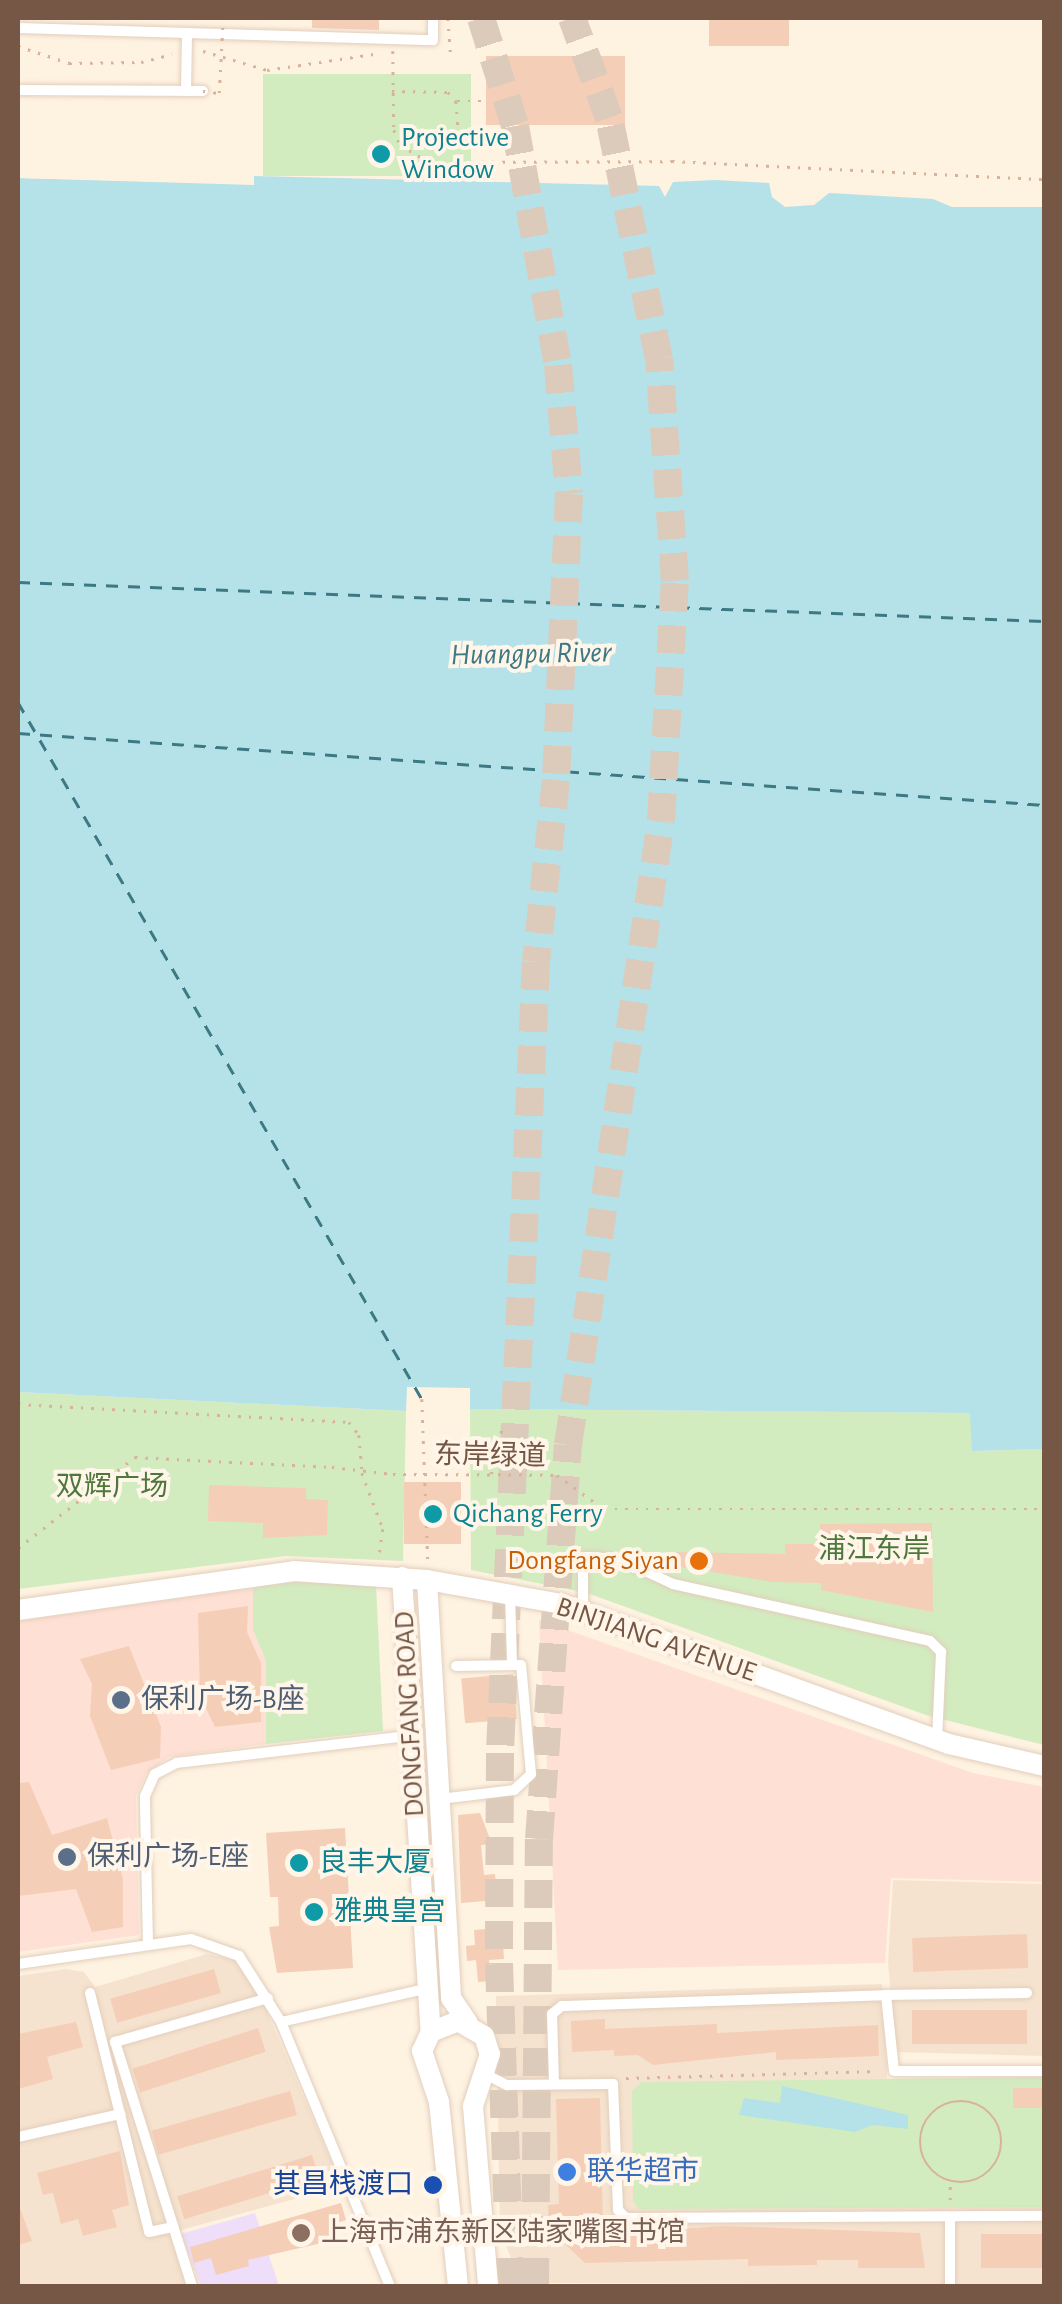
<!DOCTYPE html>
<meta charset="utf-8">
<style>
body{margin:0}
#map{position:relative;width:1062px;height:2304px;overflow:hidden;background:#fef2e1;font-family:"Alegreya Sans","Noto Sans SC",sans-serif}
div>[style]{position:absolute}
[style*='--x']{left:calc(var(--x)*1px);top:calc(var(--y)*1px);width:calc(var(--w)*1px);rotate:calc(var(--a)*1deg)}
.residential>*{inset:0;background:#f6e3cf}
.commercial>*{inset:0;background:#ffe0d4}
.education>*{inset:0;background:#efdefa}
.green>*{inset:0;background:#d2ecbf;transform-origin:0 0}
.water>*{inset:0;background:#b5e1e8}
.pier>*{inset:0;background:#fef2e1}
.ferry>*{height:2.5px;margin-top:-1.25px;transform-origin:0;background:repeating-linear-gradient(90deg,#3c7984 0 12px,transparent 0 22px)}
.building>*{inset:0;background:#f5ceb7;transform-origin:0 0}
.secondary-tunnel>*{height:28px;margin-top:-14px;transform-origin:0;background:repeating-linear-gradient(90deg,#dccbba 0 28px,transparent 0 42px)}
.path>*{height:2.5px;margin-top:-1.25px;transform-origin:0;background:repeating-linear-gradient(90deg,#d9b29a 0 2.5px,transparent 0 10.5px)}
.path>.ring{margin:-1.25px;padding:0;box-sizing:content-box;background:none;border:2.5px solid #d9b29a;border-radius:50%}
.roads{filter:drop-shadow(0 0 2px #e2cebc) drop-shadow(0 0 2px #e2cebc)}
.service>*{height:10px;margin:-5px;padding:0 5px;transform-origin:5px;border-radius:5px;background:#fff}
.minor>*{height:20px;margin:-10px;padding:0 10px;transform-origin:10px;border-radius:10px;background:#fff}
.path-bridge>*{height:2.5px;margin-top:-1.25px;transform-origin:0;background:repeating-linear-gradient(90deg,#d9b29a 0 2.5px,transparent 0 10.5px)}
.dots>*{width:28px;height:28px;translate:-50% -50%;box-sizing:border-box;border:5px solid #fff6e9;border-radius:50%}
span{translate:-50% -50%;white-space:nowrap;text-align:center;line-height:1.15;-webkit-text-stroke:8px #fff6e9;paint-order:stroke}
.culture-label{font-size:28px;color:#0d838f}
.left{translate:0 -50%;text-align:left}
.street-label{font-size:28px;color:#765746}
.park-label{font-size:28px;color:#4e773c}
.food-label{font-size:28px;color:#c56008}
.right{translate:-100% -50%;text-align:right}
.service-label{font-size:28px;color:#4e5e75}
.shop-label{font-size:28px;color:#366cbe}
.transit-label{font-size:28px;color:#164399}
.education-label{font-size:28px;color:#785e54}
.water-label{font-size:30px;color:#3c7984;font-style:italic}
.frame{position:absolute;inset:0;border:20px solid #765746;pointer-events:none}
</style>
<div id="map">
<div class="residential">
<i style="clip-path:polygon(893px 1880px,1044px 1884px,1044px 2056px,896px 2052px,888px 1962px)"></i>
<i style="clip-path:polygon(207px 1954px,234px 1960px,257px 1989px,342px 2186px,170px 2233px,186px 2285px,18px 2286px,18px 1976px,66px 1969px,84px 1972px,95px 1987px)"></i>
<i style="clip-path:polygon(882px 1984px,887px 2079px,1044px 2077px,1044px 2285px,548px 2283px,515px 2267px,500px 2232px,496px 1996px)"></i>
</div>
<div class="commercial">
<i style="clip-path:polygon(253px 1588px,253px 1630px,266px 1661px,266px 1744px,169px 1757px,146px 1774px,136px 1796px,139px 1935px,18px 1952px,18px 1621px)"></i>
<i style="clip-path:polygon(539px 1620px,973px 1773px,1044px 1787px,1044px 1882px,891px 1878px,885px 1963px,558px 1970px)"></i>
</div>
<div class="education">
<i style="clip-path:polygon(255px 2213px,279px 2286px,201px 2286px,181px 2234px)"></i>
</div>
<div class="green">
<i style="left:263px;top:74px;width:208px;height:102px"></i>
<i style="clip-path:polygon(18px 1392px,406px 1411px,403px 1561px,286px 1556px,18px 1589px)"></i>
<i style="clip-path:polygon(470px 1409px,971px 1413px,973px 1451px,1044px 1449px,1044px 1745px,926px 1715px,587px 1593px,471px 1570px)"></i>
<i style="clip-path:polygon(292px 1582px,376px 1585px,383px 1731px,266px 1744px,266px 1661px,253px 1630px,253px 1588px)"></i>
<i style="clip-path:polygon(1044px 2077px,1044px 2207px,639px 2209px,633px 2201px,632px 2091px,642px 2082px)"></i>
</div>
<div class="water">
<i style="clip-path:polygon(254px 176px,659px 186px,665px 197px,673px 182px,715px 180px,769px 183px,772px 197px,785px 207px,814px 205px,829px 193px,933px 199px,952px 207px,1044px 207px,1044px 1449px,972px 1451px,970px 1413px,470px 1409px,470px 1388px,407px 1387px,406px 1411px,18px 1392px,18px 178px,254px 184px)"></i>
<i style="clip-path:polygon(782px 2086px,908px 2115px,908px 2129px,873px 2125px,855px 2132px,739px 2115px,744px 2098px,780px 2103px)"></i>
</div>
<div class="pier">
<i style="clip-path:polygon(254px 171px,254px 185px,18px 178px,18px 173px,249px 180px)"></i>
</div>
<div class="ferry">
<i style="--x:18;--y:582;--w:1027;--a:2.18"></i>
<i style="--x:18;--y:702;--w:806;--a:59.9"></i>
<i style="--x:18;--y:733;--w:1029;--a:4.01"></i>
</div>
<div class="building">
<i style="clip-path:polygon(312px 18px,379px 18px,379px 30px,312px 28px)"></i>
<i style="left:709px;top:18px;width:80px;height:28px"></i>
<i style="left:486px;top:56px;width:139px;height:69px"></i>
<i style="left:461px;top:1482px;width:62px;height:57px;rotate:90deg"></i>
<i style="clip-path:polygon(209px 1485px,306px 1488px,306px 1499px,328px 1500px,327px 1535px,263px 1538px,263px 1523px,208px 1521px)"></i>
<i style="clip-path:polygon(932px 1523px,933px 1612px,821px 1590px,821px 1583px,773px 1582px,675px 1566px,675px 1552px,785px 1554px,785px 1544px,821px 1544px,820px 1524px)"></i>
<i style="clip-path:polygon(248px 1606px,247px 1632px,261px 1663px,261px 1722px,215px 1727px,200px 1696px,198px 1613px)"></i>
<i style="clip-path:polygon(129px 1646px,161px 1727px,160px 1758px,111px 1770px,90px 1716px,92px 1684px,80px 1659px)"></i>
<i style="left:513px;top:1674px;width:45px;height:52px;rotate:85deg"></i>
<i style="clip-path:polygon(29px 1782px,52px 1835px,107px 1818px,123px 1879px,123px 1927px,92px 1932px,76px 1889px,18px 1896px,18px 1783px)"></i>
<i style="clip-path:polygon(480px 1813px,492px 1844px,481px 1845px,484px 1875px,495px 1874px,497px 1900px,461px 1903px,458px 1815px)"></i>
<i style="clip-path:polygon(345px 1828px,353px 1968px,277px 1973px,269px 1927px,279px 1926px,278px 1897px,270px 1897px,266px 1833px)"></i>
<i style="clip-path:polygon(487px 1929px,488px 1945px,503px 1944px,504px 1959px,489px 1960px,490px 1981px,478px 1982px,476px 1960px,467px 1961px,466px 1946px,475px 1945px,474px 1930px)"></i>
<i style="left:1027px;top:1934px;width:34px;height:115px;rotate:88deg"></i>
<i style="left:214px;top:1969px;width:25px;height:108px;rotate:74deg"></i>
<i style="left:912px;top:2010px;width:115px;height:34px"></i>
<i style="clip-path:polygon(605px 2019px,605px 2029px,717px 2024px,717px 2033px,878px 2025px,879px 2056px,776px 2060px,776px 2052px,653px 2065px,638px 2055px,614px 2056px,614px 2050px,572px 2052px,571px 2021px)"></i>
<i style="clip-path:polygon(76px 2022px,83px 2047px,47px 2057px,53px 2079px,18px 2089px,18px 2034px)"></i>
<i style="left:258px;top:2028px;width:25px;height:132px;rotate:72deg"></i>
<i style="left:1013px;top:2088px;width:31px;height:20px"></i>
<i style="left:290px;top:2091px;width:25px;height:144px;rotate:74deg"></i>
<i style="clip-path:polygon(600px 2098px,603px 2227px,619px 2227px,619px 2233px,725px 2226px,920px 2233px,925px 2268px,858px 2268px,858px 2260px,817px 2260px,817px 2265px,748px 2266px,748px 2259px,585px 2263px,549px 2229px,548px 2205px,559px 2204px,556px 2099px)"></i>
<i style="clip-path:polygon(120px 2151px,129px 2205px,112px 2210px,117px 2227px,83px 2236px,78px 2219px,61px 2224px,53px 2193px,43px 2195px,37px 2173px)"></i>
<i style="left:312px;top:2155px;width:24px;height:141px;rotate:73deg"></i>
<i style="clip-path:polygon(18px 2203px,32px 2241px,18px 2245px)"></i>
<i style="clip-path:polygon(341px 2203px,346px 2220px,330px 2225px,335px 2240px,248px 2260px,249px 2266px,216px 2275px,211px 2258px,194px 2263px,190px 2247px)"></i>
<i style="left:981px;top:2234px;width:63px;height:34px"></i>
</div>
<div class="secondary-tunnel">
<i style="--x:481;--y:18;--w:113;--a:72.5"></i>
<i style="--x:515;--y:126;--w:243;--a:79.8"></i>
<i style="--x:558;--y:365;--w:129;--a:85.1"></i>
<i style="--x:569;--y:494;--w:286;--a:92.6"></i>
<i style="--x:556;--y:780;--w:183;--a:96.3"></i>
<i style="--x:536;--y:962;--w:792;--a:92.61"></i>
<i style="--x:500;--y:1753;--w:211;--a:90.3"></i>
<i style="--x:499;--y:1964;--w:322;--a:88"></i>
<i style="--x:535;--y:2286;--w:447;--a:-89.5"></i>
<i style="--x:539;--y:1839;--w:395;--a:-85.8"></i>
<i style="--x:568;--y:1445;--w:631;--a:-81.52"></i>
<i style="--x:661;--y:821;--w:240;--a:-86.7"></i>
<i style="--x:675;--y:581;--w:223;--a:-94.1"></i>
<i style="--x:659;--y:359;--w:246;--a:-101.7"></i>
<i style="--x:609;--y:118;--w:107;--a:-110.3"></i>
</div>
<div class="path">
<i style="--x:448;--y:18;--w:40;--a:85.7"></i>
<i style="--x:18;--y:46;--w:54;--a:18.4"></i>
<i style="--x:69;--y:63;--w:72;--a:-0.8"></i>
<i style="--x:141;--y:62;--w:32;--a:-14"></i>
<i style="--x:203;--y:51;--w:67;--a:16.5"></i>
<i style="--x:267;--y:70;--w:108;--a:-8.5"></i>
<i style="--x:393;--y:51;--w:79;--a:89.3"></i>
<i style="--x:394;--y:130;--w:16;--a:68"></i>
<i style="--x:400;--y:145;--w:34;--a:30"></i>
<i style="--x:429;--y:162;--w:243;--a:-0.2"></i>
<i style="--x:672;--y:161;--w:372;--a:2.8"></i>
<i style="--x:392;--y:91;--w:56;--a:1"></i>
<i style="--x:448;--y:92;--w:12;--a:48"></i>
<i style="--x:456;--y:101;--w:59;--a:85.2"></i>
<i style="--x:457;--y:101;--w:28;--a:0"></i>
<i style="--x:422;--y:1399;--w:160;--a:87.9"></i>
<i style="--x:18;--y:1404;--w:331;--a:3.1"></i>
<i style="--x:349;--y:1422;--w:16;--a:52"></i>
<i style="--x:359;--y:1435;--w:38;--a:85"></i>
<i style="--x:362;--y:1473;--w:60;--a:69.4"></i>
<i style="--x:383;--y:1529;--w:30;--a:98"></i>
<i style="--x:393;--y:1474;--w:164;--a:0.3"></i>
<i style="--x:557;--y:1475;--w:58;--a:35.9"></i>
<i style="--x:604;--y:1509;--w:440;--a:0"></i>
<i style="--x:491;--y:1474;--w:47;--a:-76.6"></i>
<i style="--x:18;--y:1548;--w:148;--a:-37.9"></i>
<i style="--x:135;--y:1457;--w:197;--a:2.9"></i>
<i style="--x:626;--y:2078;--w:252;--a:-1.6"></i>
<i class="ring" style="left:920px;top:2101px;width:79.5px;height:79.5px"></i>
<i style="--x:950;--y:2200;--w:17;--a:-90"></i>
</div>
<div class="roads">
<div class="service">
<i style="--x:18;--y:28;--w:415;--a:1.7"></i>
<i style="--x:433;--y:40;--w:22;--a:-90"></i>
<i style="--x:18;--y:90;--w:185;--a:0.3"></i>
<i style="--x:186;--y:91;--w:58;--a:-89"></i>
<i style="--x:510;--y:1595;--w:66;--a:88.3"></i>
<i style="--x:583;--y:1611;--w:54;--a:-90"></i>
<i style="--x:583;--y:1557;--w:13;--a:0"></i>
<i style="--x:596;--y:1557;--w:30;--a:9"></i>
<i style="--x:626;--y:1562;--w:52;--a:25.1"></i>
<i style="--x:673;--y:1584;--w:263;--a:12.5"></i>
<i style="--x:930;--y:1641;--w:16;--a:45"></i>
<i style="--x:941;--y:1652;--w:87;--a:92.6"></i>
<i style="--x:440;--y:1799;--w:75;--a:-6.9"></i>
<i style="--x:514;--y:1790;--w:23;--a:-43"></i>
<i style="--x:531;--y:1774;--w:109;--a:-95.2"></i>
<i style="--x:521;--y:1665;--w:65;--a:179.1"></i>
<i style="--x:148;--y:1945;--w:149;--a:-91.2"></i>
<i style="--x:145;--y:1796;--w:24;--a:-66"></i>
<i style="--x:155;--y:1774;--w:25;--a:-27"></i>
<i style="--x:177;--y:1763;--w:240;--a:-6.7"></i>
<i style="--x:18;--y:1964;--w:175;--a:-8.2"></i>
<i style="--x:191;--y:1939;--w:51;--a:19.5"></i>
<i style="--x:239;--y:1956;--w:78;--a:57.5"></i>
<i style="--x:281;--y:2022;--w:286;--a:67.6"></i>
<i style="--x:90;--y:1993;--w:246;--a:76.1"></i>
<i style="--x:149;--y:2232;--w:25;--a:-12"></i>
<i style="--x:886;--y:1995;--w:141;--a:-0.8"></i>
<i style="--x:281;--y:2022;--w:148;--a:-12.9"></i>
<i style="--x:485;--y:2074;--w:25;--a:27"></i>
<i style="--x:507;--y:2085;--w:106;--a:-0.5"></i>
<i style="--x:613;--y:2084;--w:126;--a:87.7"></i>
<i style="--x:618;--y:2210;--w:11;--a:45"></i>
<i style="--x:626;--y:2218;--w:418;--a:-0.3"></i>
<i style="--x:554;--y:2084;--w:70;--a:-91.6"></i>
<i style="--x:552;--y:2014;--w:13;--a:-39"></i>
<i style="--x:562;--y:2006;--w:324;--a:-1.9"></i>
<i style="--x:886;--y:1995;--w:76;--a:84"></i>
<i style="--x:894;--y:2071;--w:150;--a:0"></i>
<i style="--x:18;--y:2137;--w:105;--a:-12.7"></i>
<i style="--x:950;--y:2217;--w:69;--a:90"></i>
<i style="--x:192;--y:2286;--w:256;--a:-107.5"></i>
<i style="--x:115;--y:2042;--w:159;--a:-16"></i>
</div>
<div class="minor">
<i style="--x:402;--y:1577;--w:456;--a:86.4"></i>
<i style="--x:427;--y:1580;--w:419;--a:86.7"></i>
<i style="--x:451;--y:1998;--w:30;--a:56"></i>
<i style="--x:18;--y:1610;--w:279;--a:-8"></i>
<i style="--x:294;--y:1571;--w:133;--a:3.9"></i>
<i style="--x:427;--y:1580;--w:137;--a:10.1"></i>
<i style="--x:562;--y:1604;--w:412;--a:19.9"></i>
<i style="--x:949;--y:1744;--w:98;--a:13"></i>
<i style="--x:458;--y:2286;--w:185;--a:-95.9"></i>
<i style="--x:439;--y:2102;--w:54;--a:-108.4"></i>
<i style="--x:422;--y:2051;--w:21;--a:-65"></i>
<i style="--x:431;--y:2032;--w:29;--a:-22"></i>
<i style="--x:458;--y:2021;--w:30;--a:30"></i>
<i style="--x:484;--y:2036;--w:19;--a:72"></i>
<i style="--x:490;--y:2054;--w:55;--a:108.1"></i>
<i style="--x:473;--y:2106;--w:181;--a:85.2"></i>
</div>
</div>
<div class="path-bridge">
<i style="--x:203;--y:91;--w:16;--a:7"></i>
<i style="--x:219;--y:93;--w:74;--a:-86.9"></i>
<i style="--x:332;--y:1467;--w:61;--a:6.5"></i>
</div>
<div class="dots">
<i style="left:381px;top:154px;background:#0f9aa8"></i>
<i style="left:433px;top:1514px;background:#0f9aa8"></i>
<i style="left:699px;top:1561px;background:#e8710a"></i>
<i style="left:121px;top:1700px;background:#5c6f8a"></i>
<i style="left:67px;top:1857px;background:#5c6f8a"></i>
<i style="left:299px;top:1863px;background:#0f9aa8"></i>
<i style="left:314px;top:1912px;background:#0f9aa8"></i>
<i style="left:567px;top:2172px;background:#3f7fe0"></i>
<i style="left:433px;top:2185px;background:#1a4fb4"></i>
<i style="left:301px;top:2233px;background:#8d6e63"></i>
</div>
<div class="culture-label">
<span class="left" style="left:401px;top:154px">Projective<br>Window</span>
<span class="left" style="left:453px;top:1514px">Qichang Ferry</span>
<span class="left" style="left:319px;top:1863px">良丰大厦</span>
<span class="left" style="left:334px;top:1912px">雅典皇宫</span>
</div>
<div class="street-label">
<span style="left:490px;top:1456px;rotate:1deg">东岸绿道</span>
<span style="left:656px;top:1640px;rotate:19deg">BINJIANG AVENUE</span>
<span style="left:410px;top:1714px;rotate:-93deg">DONGFANG ROAD</span>
</div>
<div class="park-label">
<span style="left:112px;top:1487px">双辉广场</span>
<span style="left:874px;top:1550px">浦江东岸</span>
</div>
<div class="food-label">
<span class="right" style="left:679px;top:1561px">Dongfang Siyan</span>
</div>
<div class="service-label">
<span class="left" style="left:141px;top:1700px">保利广场-B座</span>
<span class="left" style="left:87px;top:1857px">保利广场-E座</span>
</div>
<div class="shop-label">
<span class="left" style="left:587px;top:2172px">联华超市</span>
</div>
<div class="transit-label">
<span class="right" style="left:413px;top:2185px">其昌栈渡口</span>
</div>
<div class="education-label">
<span class="left" style="left:321px;top:2233px">上海市浦东新区陆家嘴图书馆</span>
</div>
<div class="water-label">
<span style="left:531px;top:654px;rotate:-1deg">Huangpu River</span>
</div>
<div class="frame"></div>
</div>
